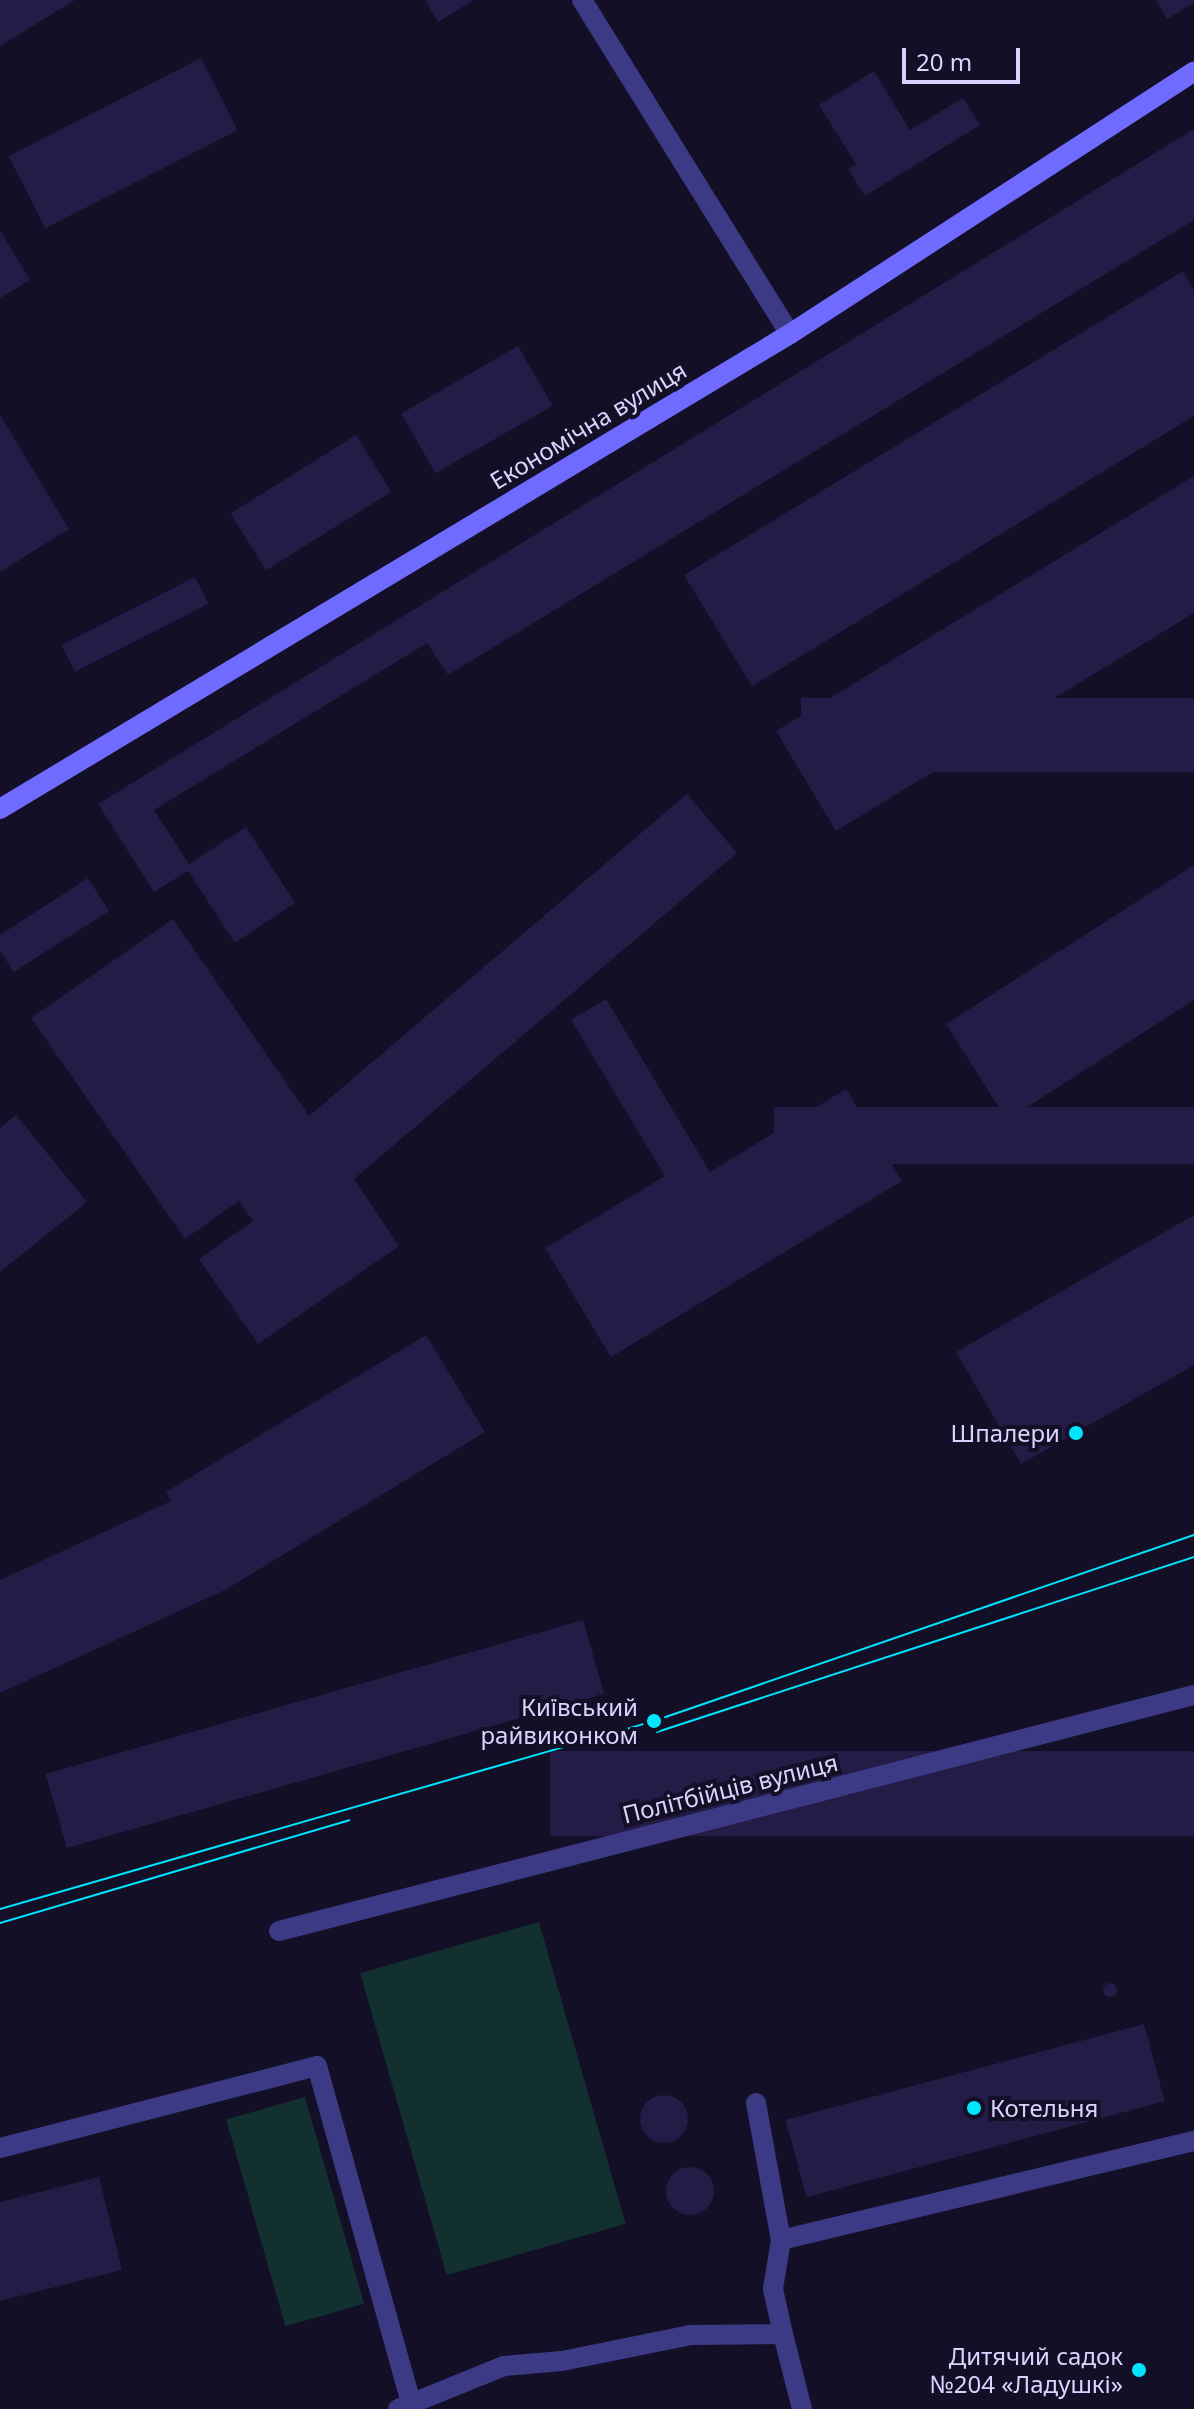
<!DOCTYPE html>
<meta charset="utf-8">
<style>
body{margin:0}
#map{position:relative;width:1194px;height:2409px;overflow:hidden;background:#130f26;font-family:"Noto Sans",sans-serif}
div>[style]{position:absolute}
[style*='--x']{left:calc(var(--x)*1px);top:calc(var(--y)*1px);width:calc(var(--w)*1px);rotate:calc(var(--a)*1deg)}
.green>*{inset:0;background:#12302f;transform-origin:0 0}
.building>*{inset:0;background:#241b47;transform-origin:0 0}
.round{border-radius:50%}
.lane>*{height:20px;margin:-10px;padding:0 10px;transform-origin:10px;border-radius:10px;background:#3d3a85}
.street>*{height:20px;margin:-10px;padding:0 10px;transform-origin:10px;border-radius:10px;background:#3d3a85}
.secondary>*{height:20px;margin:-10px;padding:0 10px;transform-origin:10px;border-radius:10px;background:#6f6bff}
.tram>*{height:2px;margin:-1px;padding:0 1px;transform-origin:1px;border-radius:1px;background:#00e5ff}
.dots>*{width:22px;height:22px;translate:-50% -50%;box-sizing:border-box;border:4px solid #130f26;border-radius:50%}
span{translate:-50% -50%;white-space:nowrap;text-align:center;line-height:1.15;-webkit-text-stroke:8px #130f26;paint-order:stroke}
.street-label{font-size:24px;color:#d9d4ff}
.poi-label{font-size:24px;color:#d9d4ff}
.right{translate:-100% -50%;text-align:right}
.left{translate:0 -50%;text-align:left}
.scale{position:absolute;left:902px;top:48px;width:118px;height:36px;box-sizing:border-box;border:4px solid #d9d4ff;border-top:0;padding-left:10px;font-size:24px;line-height:28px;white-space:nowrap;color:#d9d4ff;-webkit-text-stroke:6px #130f26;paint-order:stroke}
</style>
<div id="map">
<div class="green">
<i style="left:539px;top:1922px;width:314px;height:186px;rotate:74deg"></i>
<i style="left:305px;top:2097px;width:215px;height:82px;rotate:74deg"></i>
</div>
<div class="building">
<i style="clip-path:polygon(0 0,75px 0,0 46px)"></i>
<i style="clip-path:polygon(425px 0,474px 0,438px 22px)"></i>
<i style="clip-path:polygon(1156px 0,1194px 0,1194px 3px,1167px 19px)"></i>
<i style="left:201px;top:58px;width:81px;height:216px;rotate:63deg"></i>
<i style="clip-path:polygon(874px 71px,910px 130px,963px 98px,980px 125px,865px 196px,848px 169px,856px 164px,819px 105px)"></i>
<i style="clip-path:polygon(1194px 129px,1194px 220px,448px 675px,427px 643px,154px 810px,189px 864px,246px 827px,295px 903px,235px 943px,188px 871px,154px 892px,98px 804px)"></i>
<i style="clip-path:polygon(0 230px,30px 280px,0 298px)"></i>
<i style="clip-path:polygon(1183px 271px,1194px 290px,1194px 416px,752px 686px,684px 575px)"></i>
<i style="left:518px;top:346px;width:69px;height:135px;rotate:60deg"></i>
<i style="clip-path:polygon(0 415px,69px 529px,0 572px)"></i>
<i style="left:356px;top:435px;width:67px;height:148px;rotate:58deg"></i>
<i style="clip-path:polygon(1194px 476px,1194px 613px,836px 831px,776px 731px)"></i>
<i style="left:195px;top:577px;width:30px;height:150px;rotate:63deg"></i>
<i style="left:1194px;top:698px;width:74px;height:393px;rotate:90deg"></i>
<i style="clip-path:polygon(687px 794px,737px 853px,354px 1179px,399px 1246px,258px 1344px,199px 1259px,253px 1221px,239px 1201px,185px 1239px,31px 1018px,173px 919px,309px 1116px)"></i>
<i style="clip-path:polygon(1194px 865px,1194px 1000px,1007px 1120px,946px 1024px)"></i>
<i style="clip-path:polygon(88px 878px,109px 911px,14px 972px,0 951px,0 935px)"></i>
<i style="clip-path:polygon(606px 999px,710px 1172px,846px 1089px,902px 1181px,611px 1357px,545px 1248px,665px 1176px,571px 1020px)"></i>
<i style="left:1194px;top:1107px;width:57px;height:420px;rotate:90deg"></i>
<i style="clip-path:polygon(16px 1115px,87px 1202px,0 1272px,0 1128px)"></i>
<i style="clip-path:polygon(1194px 1215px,1194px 1365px,1021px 1464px,956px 1352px)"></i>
<i style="clip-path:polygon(426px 1335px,485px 1432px,225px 1590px,0 1693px,0 1580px,171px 1501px,166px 1492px)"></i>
<i style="left:583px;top:1620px;width:77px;height:559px;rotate:74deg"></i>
<i style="left:1194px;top:1751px;width:85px;height:644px;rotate:90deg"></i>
<i class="round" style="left:1103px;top:1983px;width:14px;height:14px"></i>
<i style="left:1144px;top:2024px;width:80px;height:371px;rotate:75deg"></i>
<i class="round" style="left:640px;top:2095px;width:48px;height:48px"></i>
<i class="round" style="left:666px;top:2167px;width:48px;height:48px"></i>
<i style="clip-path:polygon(99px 2177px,122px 2270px,0 2301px,0 2202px)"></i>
</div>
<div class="lane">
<i style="--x:756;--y:2103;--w:139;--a:79.7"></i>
<i style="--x:781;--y:2240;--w:50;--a:99.3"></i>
<i style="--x:773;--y:2289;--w:46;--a:77.5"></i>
<i style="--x:0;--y:2148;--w:327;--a:-14.5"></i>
<i style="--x:317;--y:2066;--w:356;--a:74.4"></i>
<i style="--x:781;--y:2240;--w:425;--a:-13.5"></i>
<i style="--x:398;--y:2409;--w:114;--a:-22.1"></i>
<i style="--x:504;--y:2366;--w:58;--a:-4.9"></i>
<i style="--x:562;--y:2361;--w:132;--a:-11.4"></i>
<i style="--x:691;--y:2335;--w:92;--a:-0.6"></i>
<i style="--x:783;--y:2334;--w:77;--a:75.8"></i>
</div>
<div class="street">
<i style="--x:582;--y:0;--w:393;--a:58.1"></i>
<i style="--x:279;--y:1931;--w:945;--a:-14.46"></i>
</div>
<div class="secondary">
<i style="--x:0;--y:809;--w:922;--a:-31.02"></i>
<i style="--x:790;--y:334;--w:482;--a:-33"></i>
</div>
<div class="tram">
<i style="--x:657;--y:1732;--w:565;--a:-18.05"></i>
<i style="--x:0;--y:1909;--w:680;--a:-16.04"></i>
<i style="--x:654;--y:1721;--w:571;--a:-19.01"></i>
<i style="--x:0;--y:1923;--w:364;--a:-16.4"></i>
</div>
<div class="dots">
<i style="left:1076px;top:1433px;background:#00e5ff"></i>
<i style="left:654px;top:1721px;background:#00e5ff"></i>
<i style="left:974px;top:2108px;background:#00e5ff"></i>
<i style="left:1139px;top:2370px;background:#00e5ff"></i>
</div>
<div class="street-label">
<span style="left:588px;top:425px;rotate:-31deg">Економічна вулиця</span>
<span style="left:730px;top:1788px;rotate:-14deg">Політбійців вулиця</span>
</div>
<div class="poi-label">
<span class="right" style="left:1060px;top:1433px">Шпалери</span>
<span class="right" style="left:638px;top:1721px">Київський<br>райвиконком</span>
<span class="left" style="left:990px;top:2108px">Котельня</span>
<span class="right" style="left:1123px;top:2370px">Дитячий садок<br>№204 «Ладушкі»</span>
</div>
<div class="scale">20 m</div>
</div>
